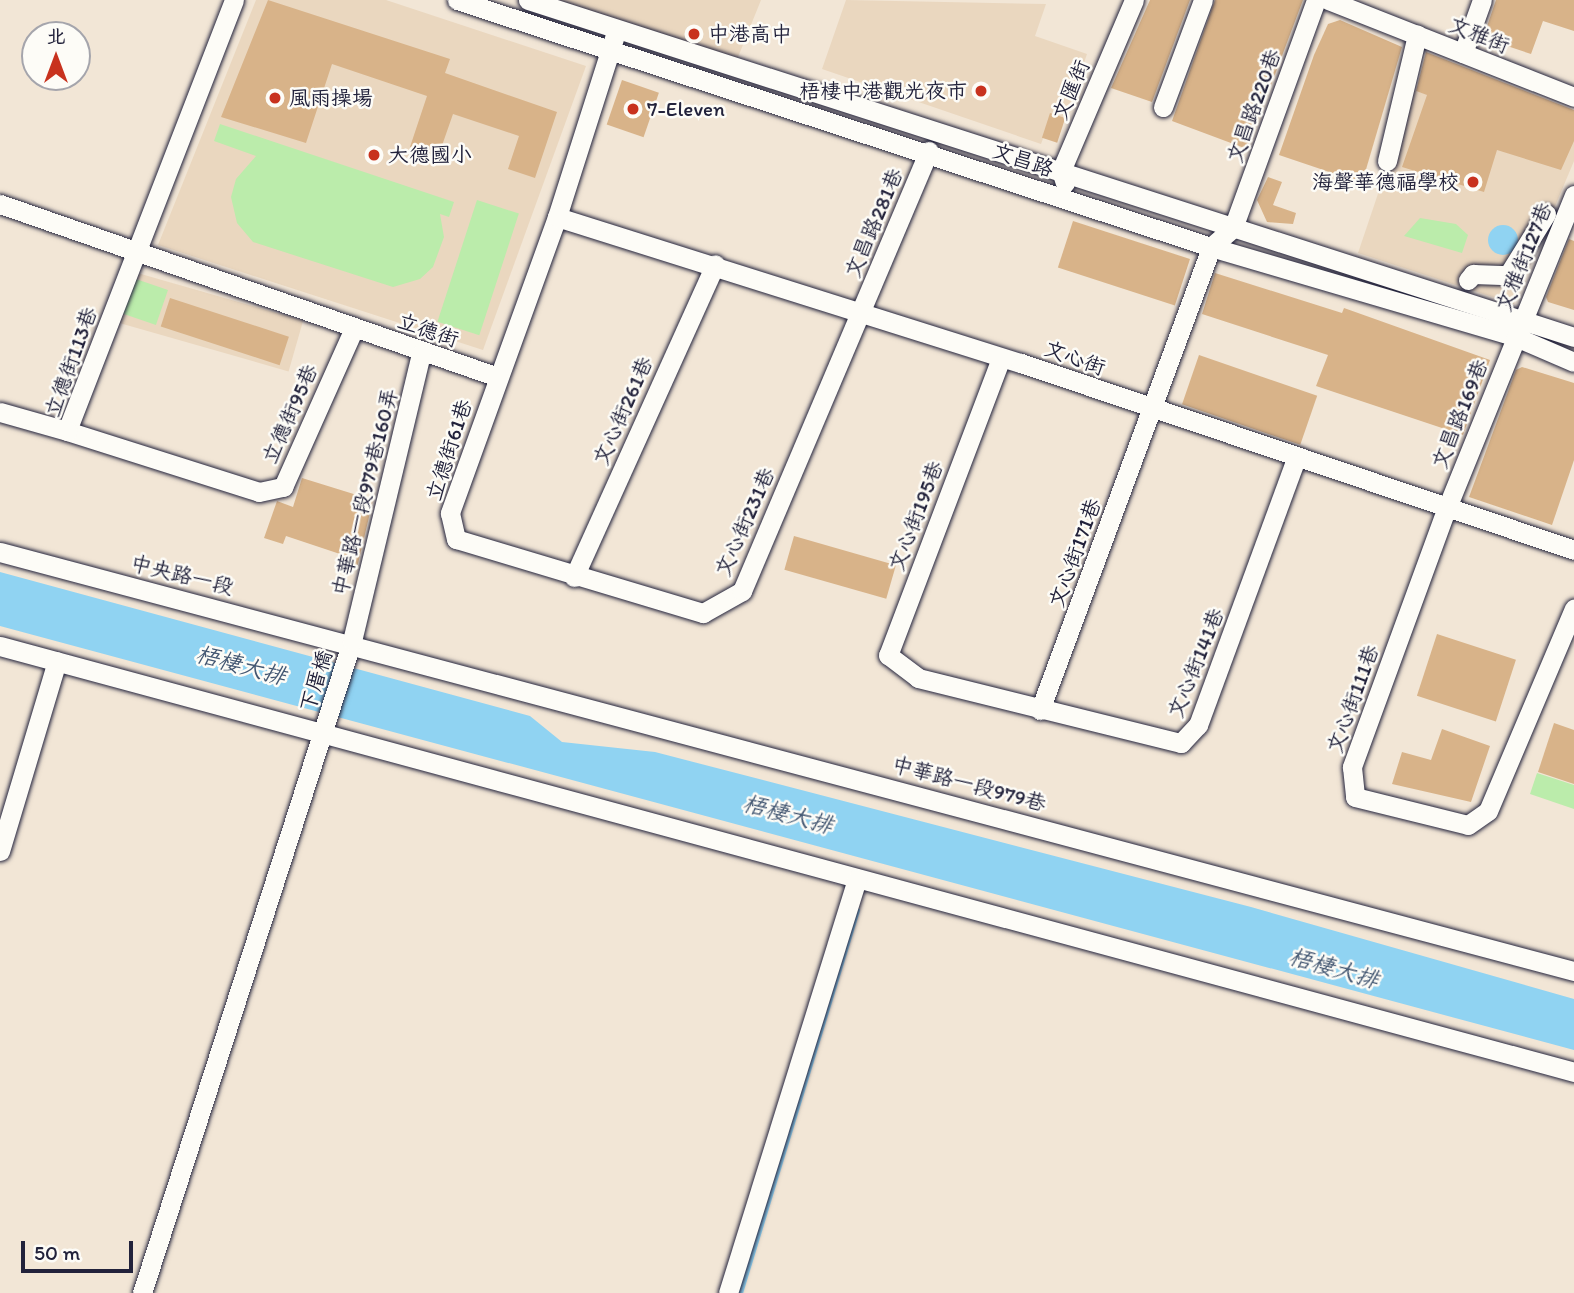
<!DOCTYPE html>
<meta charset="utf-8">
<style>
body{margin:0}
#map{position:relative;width:1574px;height:1293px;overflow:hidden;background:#f2e6d6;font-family:Itim,"LXGW WenKai TC",sans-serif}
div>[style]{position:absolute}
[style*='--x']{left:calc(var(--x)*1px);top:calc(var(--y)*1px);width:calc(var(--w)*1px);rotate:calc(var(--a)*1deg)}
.built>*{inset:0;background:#ead7bf;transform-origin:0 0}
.green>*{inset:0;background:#bbecab;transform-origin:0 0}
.water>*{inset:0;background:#90d3f2}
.round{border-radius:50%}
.stream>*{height:4.5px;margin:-2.25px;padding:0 2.25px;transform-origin:2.25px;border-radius:2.25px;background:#90d3f2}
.building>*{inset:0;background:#d8b389;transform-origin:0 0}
.roads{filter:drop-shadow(0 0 2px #22223b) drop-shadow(0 0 2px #22223b)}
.minor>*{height:19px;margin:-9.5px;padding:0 9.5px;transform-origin:9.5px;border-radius:9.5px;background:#fdfcf7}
.dots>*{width:19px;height:19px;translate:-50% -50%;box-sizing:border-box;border:4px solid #fdfcf7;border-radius:50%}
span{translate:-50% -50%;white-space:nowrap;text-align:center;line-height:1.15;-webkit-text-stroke:5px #fdfcf7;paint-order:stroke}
.poi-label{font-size:21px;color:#22223b}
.left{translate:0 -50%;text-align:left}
.right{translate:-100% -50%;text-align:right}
.street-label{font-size:21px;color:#22223b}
.water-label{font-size:23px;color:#435772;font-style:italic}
.north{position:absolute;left:21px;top:21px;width:70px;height:70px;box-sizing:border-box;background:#fdfcf7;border:2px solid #a5a5ac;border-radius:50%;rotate:0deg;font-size:19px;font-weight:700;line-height:28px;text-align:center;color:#22223b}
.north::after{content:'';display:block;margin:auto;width:24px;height:32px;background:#c8321e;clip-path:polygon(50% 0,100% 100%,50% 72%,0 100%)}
.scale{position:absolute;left:21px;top:1241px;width:112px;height:32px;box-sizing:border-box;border:4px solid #22223b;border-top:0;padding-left:9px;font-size:21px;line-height:24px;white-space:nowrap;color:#22223b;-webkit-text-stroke:5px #fdfcf7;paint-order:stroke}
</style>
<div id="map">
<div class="built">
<i style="clip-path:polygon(256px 0,386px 0,586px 66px,483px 350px,158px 245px)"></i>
<i style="clip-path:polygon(547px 0,761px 0,734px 67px)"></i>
<i style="clip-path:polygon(846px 0,1046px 4px,1035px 36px,1087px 54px,1065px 118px,1052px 114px,1041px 144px,822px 69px)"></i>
<i style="clip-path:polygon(1413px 90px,1574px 141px,1574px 161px,1514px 304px,1358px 253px)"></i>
<i style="left:134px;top:272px;width:176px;height:53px;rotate:16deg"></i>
</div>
<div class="green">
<i style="clip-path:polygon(220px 124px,454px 202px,449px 217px,440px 214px,444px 237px,433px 267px,420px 279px,393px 287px,253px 242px,237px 223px,231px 197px,236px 179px,256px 156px,214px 141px)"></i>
<i style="left:477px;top:200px;width:44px;height:128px;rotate:18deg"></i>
<i style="clip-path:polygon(1420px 218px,1456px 224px,1468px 235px,1462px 253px,1404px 236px)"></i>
<i style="left:133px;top:278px;width:37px;height:37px;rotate:19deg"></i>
<i style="clip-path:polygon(1537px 773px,1574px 785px,1574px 809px,1530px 794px)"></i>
</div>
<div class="water">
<i class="round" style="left:1488px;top:225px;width:30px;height:30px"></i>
<i style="clip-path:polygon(0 572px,530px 716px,562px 742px,655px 752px,1251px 907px,1574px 999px,1574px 1050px,0 626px)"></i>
</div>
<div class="stream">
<i style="--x:740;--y:1293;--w:400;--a:-73"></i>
</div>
<div class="building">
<i style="clip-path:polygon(268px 0,450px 59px,445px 73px,557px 112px,535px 178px,508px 169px,519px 136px,453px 114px,438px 157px,410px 147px,427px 96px,332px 64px,306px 143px,221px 117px)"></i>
<i style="clip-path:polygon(1150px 0,1190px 0,1152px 102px,1111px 88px)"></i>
<i style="clip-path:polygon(1215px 0,1303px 0,1247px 149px,1172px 121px)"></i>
<i style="clip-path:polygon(1496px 0,1574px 0,1574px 31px,1543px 21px,1531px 54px,1483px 38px)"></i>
<i style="clip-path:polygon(1340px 20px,1402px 47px,1362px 183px,1279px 155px,1314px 55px,1328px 24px)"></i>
<i style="clip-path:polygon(1426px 52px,1574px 110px,1574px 141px,1561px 170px,1497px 150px,1484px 192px,1402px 167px,1427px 95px,1416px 91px)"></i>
<i style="left:622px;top:80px;width:39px;height:47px;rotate:19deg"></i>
<i style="left:1050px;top:113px;width:16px;height:26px;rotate:18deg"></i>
<i style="clip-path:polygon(1268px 177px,1282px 182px,1273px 205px,1296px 213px,1293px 224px,1267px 222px,1257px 200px)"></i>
<i style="left:1073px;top:221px;width:123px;height:49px;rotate:18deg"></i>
<i style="clip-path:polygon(1569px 239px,1574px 241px,1574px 310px,1548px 302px,1546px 297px)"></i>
<i style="clip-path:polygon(1215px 273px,1342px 313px,1344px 308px,1490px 360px,1463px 435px,1316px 386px,1328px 355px,1202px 314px)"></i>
<i style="left:170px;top:298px;width:125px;height:30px;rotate:18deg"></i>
<i style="left:1199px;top:355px;width:125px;height:52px;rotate:19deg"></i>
<i style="clip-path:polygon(1522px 367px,1574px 383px,1574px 460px,1552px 525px,1469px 497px,1516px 370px)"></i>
<i style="clip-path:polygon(302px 478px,373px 500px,357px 568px,337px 562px,340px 554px,286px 536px,283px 544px,264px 538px,277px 501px,293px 507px)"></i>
<i style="left:794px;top:536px;width:106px;height:35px;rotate:16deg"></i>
<i style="left:1437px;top:634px;width:83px;height:65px;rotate:18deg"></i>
<i style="clip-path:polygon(1554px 723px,1574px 730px,1574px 784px,1538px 772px)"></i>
<i style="clip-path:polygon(1442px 729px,1490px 746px,1471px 802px,1392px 784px,1402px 752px,1431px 760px)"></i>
</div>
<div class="roads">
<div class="minor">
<i style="--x:234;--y:0;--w:462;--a:111.2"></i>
<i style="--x:67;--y:431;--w:201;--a:17.6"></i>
<i style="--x:259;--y:492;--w:25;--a:-12"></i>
<i style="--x:283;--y:487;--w:174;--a:-65.9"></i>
<i style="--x:457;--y:0;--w:793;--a:18.14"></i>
<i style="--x:1211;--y:247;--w:318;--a:16.4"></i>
<i style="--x:1516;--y:337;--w:63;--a:23.3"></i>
<i style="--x:528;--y:0;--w:1099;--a:17.86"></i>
<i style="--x:1328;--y:0;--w:264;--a:21.5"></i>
<i style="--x:616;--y:32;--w:194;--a:107.7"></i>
<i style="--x:557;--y:217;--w:315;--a:109.9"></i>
<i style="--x:450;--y:513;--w:27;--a:77"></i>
<i style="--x:456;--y:539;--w:258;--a:16.7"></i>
<i style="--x:703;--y:613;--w:45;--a:-29.4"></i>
<i style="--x:742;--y:591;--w:478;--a:-67"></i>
<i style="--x:1463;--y:53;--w:56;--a:-70.3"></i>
<i style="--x:1163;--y:107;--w:114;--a:-69.5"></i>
<i style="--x:1387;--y:161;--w:130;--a:-76.6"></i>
<i style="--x:1065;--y:183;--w:13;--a:-108"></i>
<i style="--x:1061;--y:171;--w:186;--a:-66.9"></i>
<i style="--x:1574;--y:195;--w:337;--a:112.1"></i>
<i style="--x:1447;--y:507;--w:277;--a:110.1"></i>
<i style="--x:1352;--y:767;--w:30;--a:84"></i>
<i style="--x:1355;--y:797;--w:116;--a:13.9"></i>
<i style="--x:1468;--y:825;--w:24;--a:-35"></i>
<i style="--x:1488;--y:811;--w:220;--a:-67"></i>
<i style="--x:0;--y:204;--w:527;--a:19.16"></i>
<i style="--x:557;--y:217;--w:486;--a:17.5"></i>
<i style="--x:1021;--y:363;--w:584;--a:18.68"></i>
<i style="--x:1468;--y:280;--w:8;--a:-50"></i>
<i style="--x:1473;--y:274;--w:35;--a:2"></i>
<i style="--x:1508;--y:275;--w:72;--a:-58.1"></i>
<i style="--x:1001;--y:358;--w:318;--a:110.8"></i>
<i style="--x:888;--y:655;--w:38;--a:37"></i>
<i style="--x:918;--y:678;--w:271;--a:13.9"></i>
<i style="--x:1181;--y:743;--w:25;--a:-47"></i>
<i style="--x:1198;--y:725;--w:284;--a:-69.8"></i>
<i style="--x:0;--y:412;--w:70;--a:15.8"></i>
<i style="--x:0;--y:552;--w:1629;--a:14.91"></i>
<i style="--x:574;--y:577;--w:343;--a:-65.7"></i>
<i style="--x:0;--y:646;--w:1631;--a:15.14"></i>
<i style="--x:1040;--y:710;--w:494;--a:-69.7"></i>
<i style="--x:1211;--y:247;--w:29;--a:-41"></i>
<i style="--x:1233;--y:228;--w:243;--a:-70"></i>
<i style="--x:0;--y:851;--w:198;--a:-73.3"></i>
<i style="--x:142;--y:1293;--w:685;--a:-72.15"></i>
<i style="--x:352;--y:641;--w:296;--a:-76.5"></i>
<i style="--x:728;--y:1293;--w:434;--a:-72.7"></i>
</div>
</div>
<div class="dots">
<i style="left:694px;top:34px;background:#c8321e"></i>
<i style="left:981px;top:91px;background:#c8321e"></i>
<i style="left:275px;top:98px;background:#c8321e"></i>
<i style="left:633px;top:109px;background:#c8321e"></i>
<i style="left:374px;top:155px;background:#c8321e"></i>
<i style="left:1473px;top:182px;background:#c8321e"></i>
</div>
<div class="poi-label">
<span class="left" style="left:708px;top:34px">中港高中</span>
<span class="right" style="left:967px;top:91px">梧棲中港觀光夜市</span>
<span class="left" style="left:289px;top:98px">風雨操場</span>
<span class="left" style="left:647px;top:109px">7-Eleven</span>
<span class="left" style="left:388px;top:155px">大德國小</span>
<span class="right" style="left:1459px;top:182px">海聲華德福學校</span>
</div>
<div class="street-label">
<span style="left:1479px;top:35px;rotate:22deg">文雅街</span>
<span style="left:1071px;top:90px;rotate:-67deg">文匯街</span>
<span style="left:1254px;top:106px;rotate:-70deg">文昌路220巷</span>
<span style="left:1023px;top:160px;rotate:19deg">文昌路</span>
<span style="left:874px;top:223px;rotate:-67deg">文昌路281巷</span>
<span style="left:1524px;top:257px;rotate:-68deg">文雅街127巷</span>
<span style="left:428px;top:330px;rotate:19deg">立德街</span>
<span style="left:1075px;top:358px;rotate:20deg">文心街</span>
<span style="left:71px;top:362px;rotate:-70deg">立德街113巷</span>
<span style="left:623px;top:411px;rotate:-66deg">文心街261巷</span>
<span style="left:290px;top:414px;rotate:-66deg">立德街95巷</span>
<span style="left:1460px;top:414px;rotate:-68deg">文昌路169巷</span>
<span style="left:449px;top:450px;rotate:-72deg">立德街61巷</span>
<span style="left:365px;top:492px;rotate:-76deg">中華路一段979巷160弄</span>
<span style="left:916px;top:516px;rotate:-69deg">文心街195巷</span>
<span style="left:745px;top:522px;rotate:-66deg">文心街231巷</span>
<span style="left:1075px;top:553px;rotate:-70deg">文心街171巷</span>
<span style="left:182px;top:575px;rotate:14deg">中央路一段</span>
<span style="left:1196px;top:663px;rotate:-68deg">文心街141巷</span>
<span style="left:316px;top:681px;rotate:-73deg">下厝橋</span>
<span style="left:1353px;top:699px;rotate:-70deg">文心街111巷</span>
<span style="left:969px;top:784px;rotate:15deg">中華路一段979巷</span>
</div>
<div class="water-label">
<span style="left:241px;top:665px;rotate:15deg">梧棲大排</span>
<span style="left:788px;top:814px;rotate:15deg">梧棲大排</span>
<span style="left:1334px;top:968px;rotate:16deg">梧棲大排</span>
</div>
<div class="north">北</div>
<div class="scale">50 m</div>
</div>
